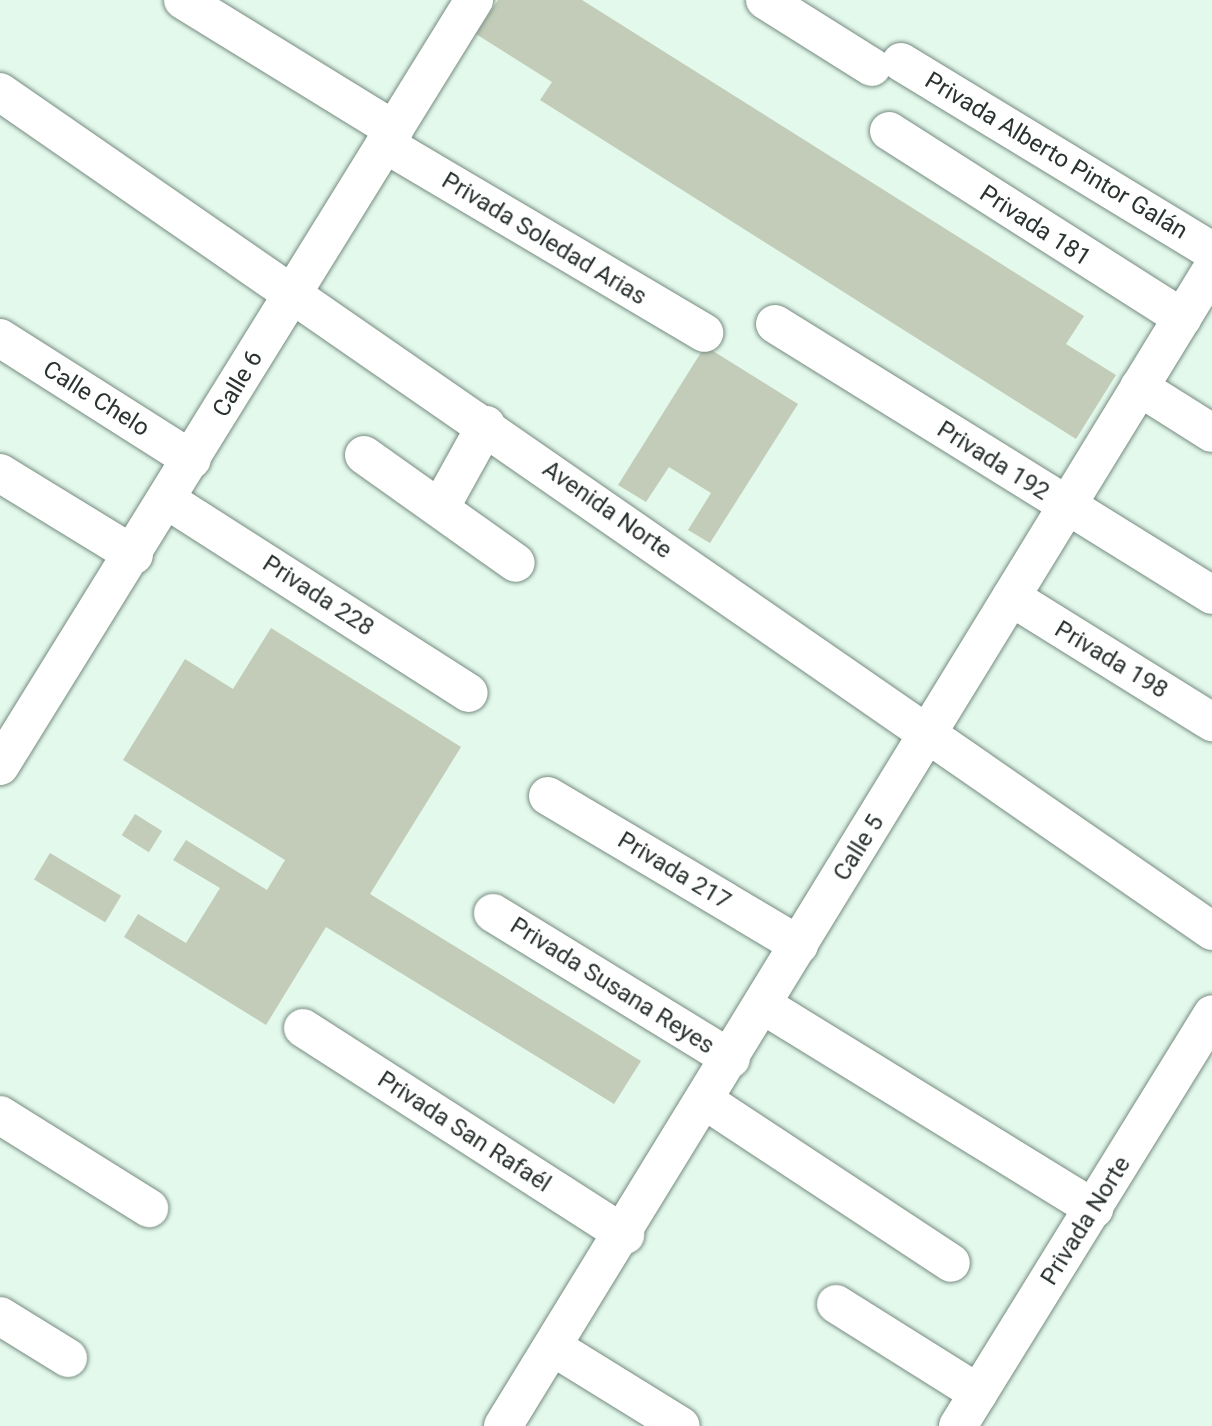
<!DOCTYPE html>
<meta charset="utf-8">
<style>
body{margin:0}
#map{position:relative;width:1212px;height:1426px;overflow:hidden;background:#e3f9ec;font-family:Roboto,sans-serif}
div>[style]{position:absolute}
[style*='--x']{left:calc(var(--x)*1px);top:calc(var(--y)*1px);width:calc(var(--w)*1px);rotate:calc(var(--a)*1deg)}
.building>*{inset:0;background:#c2ccb8;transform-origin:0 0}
.roads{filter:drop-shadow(0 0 2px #778b80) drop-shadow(0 0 2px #778b80)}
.minor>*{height:38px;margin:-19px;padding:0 19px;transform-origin:19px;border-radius:19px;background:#fff}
span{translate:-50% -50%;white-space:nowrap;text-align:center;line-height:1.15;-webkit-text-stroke:7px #fff;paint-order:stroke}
.street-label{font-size:24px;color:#2a332e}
</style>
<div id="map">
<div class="building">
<i style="clip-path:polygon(498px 0,582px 0,1084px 316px,1066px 344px,1116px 375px,1076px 439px,540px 100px,552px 82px,476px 34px)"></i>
<i style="clip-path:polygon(705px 346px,798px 404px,710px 543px,688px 530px,711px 493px,669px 467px,646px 502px,618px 485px)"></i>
<i style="clip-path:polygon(271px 628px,461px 747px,370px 894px,641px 1061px,614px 1104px,326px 927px,266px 1025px,124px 937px,138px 914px,186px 943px,220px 888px,173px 860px,186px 840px,267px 890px,285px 860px,123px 760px,185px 659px,233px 689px)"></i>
<i style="left:135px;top:814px;width:32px;height:25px;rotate:32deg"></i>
<i style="left:50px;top:853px;width:83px;height:31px;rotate:31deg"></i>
</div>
<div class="roads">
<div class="minor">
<i style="--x:183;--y:0;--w:248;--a:31.6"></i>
<i style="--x:765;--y:0;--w:126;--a:32.1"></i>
<i style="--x:901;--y:62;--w:364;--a:31.3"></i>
<i style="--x:0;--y:92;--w:1474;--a:34.69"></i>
<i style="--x:889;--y:131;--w:348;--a:32.5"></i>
<i style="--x:385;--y:144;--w:371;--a:30.6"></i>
<i style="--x:775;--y:324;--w:514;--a:31.8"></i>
<i style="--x:0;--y:338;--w:227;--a:32.4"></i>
<i style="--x:1139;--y:387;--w:86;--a:32.2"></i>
<i style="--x:364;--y:455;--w:186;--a:35.4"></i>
<i style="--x:0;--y:473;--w:157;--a:31.5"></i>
<i style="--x:167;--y:500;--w:358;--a:32.6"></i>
<i style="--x:440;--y:508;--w:95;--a:-61"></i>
<i style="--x:1011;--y:597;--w:237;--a:31.9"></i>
<i style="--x:0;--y:766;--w:901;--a:-58.25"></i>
<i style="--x:548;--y:796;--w:292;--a:30.7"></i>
<i style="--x:493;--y:913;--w:279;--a:31.5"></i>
<i style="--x:763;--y:1005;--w:389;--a:31.6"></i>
<i style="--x:303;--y:1028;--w:383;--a:32.7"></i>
<i style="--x:707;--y:1102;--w:292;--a:33.4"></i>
<i style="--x:0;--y:1115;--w:176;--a:32"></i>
<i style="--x:836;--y:1304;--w:168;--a:32.1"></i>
<i style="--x:0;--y:1316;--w:80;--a:31.7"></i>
<i style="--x:553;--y:1347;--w:150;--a:31.7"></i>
<i style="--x:503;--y:1426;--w:1357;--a:-58.5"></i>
<i style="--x:958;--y:1426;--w:484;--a:-58.3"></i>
</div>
</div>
<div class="street-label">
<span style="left:1056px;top:156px;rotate:31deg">Privada Alberto Pintor Galán</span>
<span style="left:1035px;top:226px;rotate:33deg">Privada 181</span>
<span style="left:544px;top:239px;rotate:31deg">Privada Soledad Arias</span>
<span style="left:238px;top:384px;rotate:-59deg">Calle 6</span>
<span style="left:96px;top:399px;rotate:32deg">Calle Chelo</span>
<span style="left:993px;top:461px;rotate:32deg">Privada 192</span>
<span style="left:607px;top:510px;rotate:35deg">Avenida Norte</span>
<span style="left:318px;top:596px;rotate:33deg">Privada 228</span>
<span style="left:1111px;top:660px;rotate:31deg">Privada 198</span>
<span style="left:859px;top:848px;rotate:-58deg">Calle 5</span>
<span style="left:674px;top:871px;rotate:31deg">Privada 217</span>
<span style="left:612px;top:986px;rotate:32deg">Privada Susana Reyes</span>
<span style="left:464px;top:1132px;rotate:33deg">Privada San Rafaél</span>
<span style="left:1086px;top:1221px;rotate:-58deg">Privada Norte</span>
</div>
</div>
